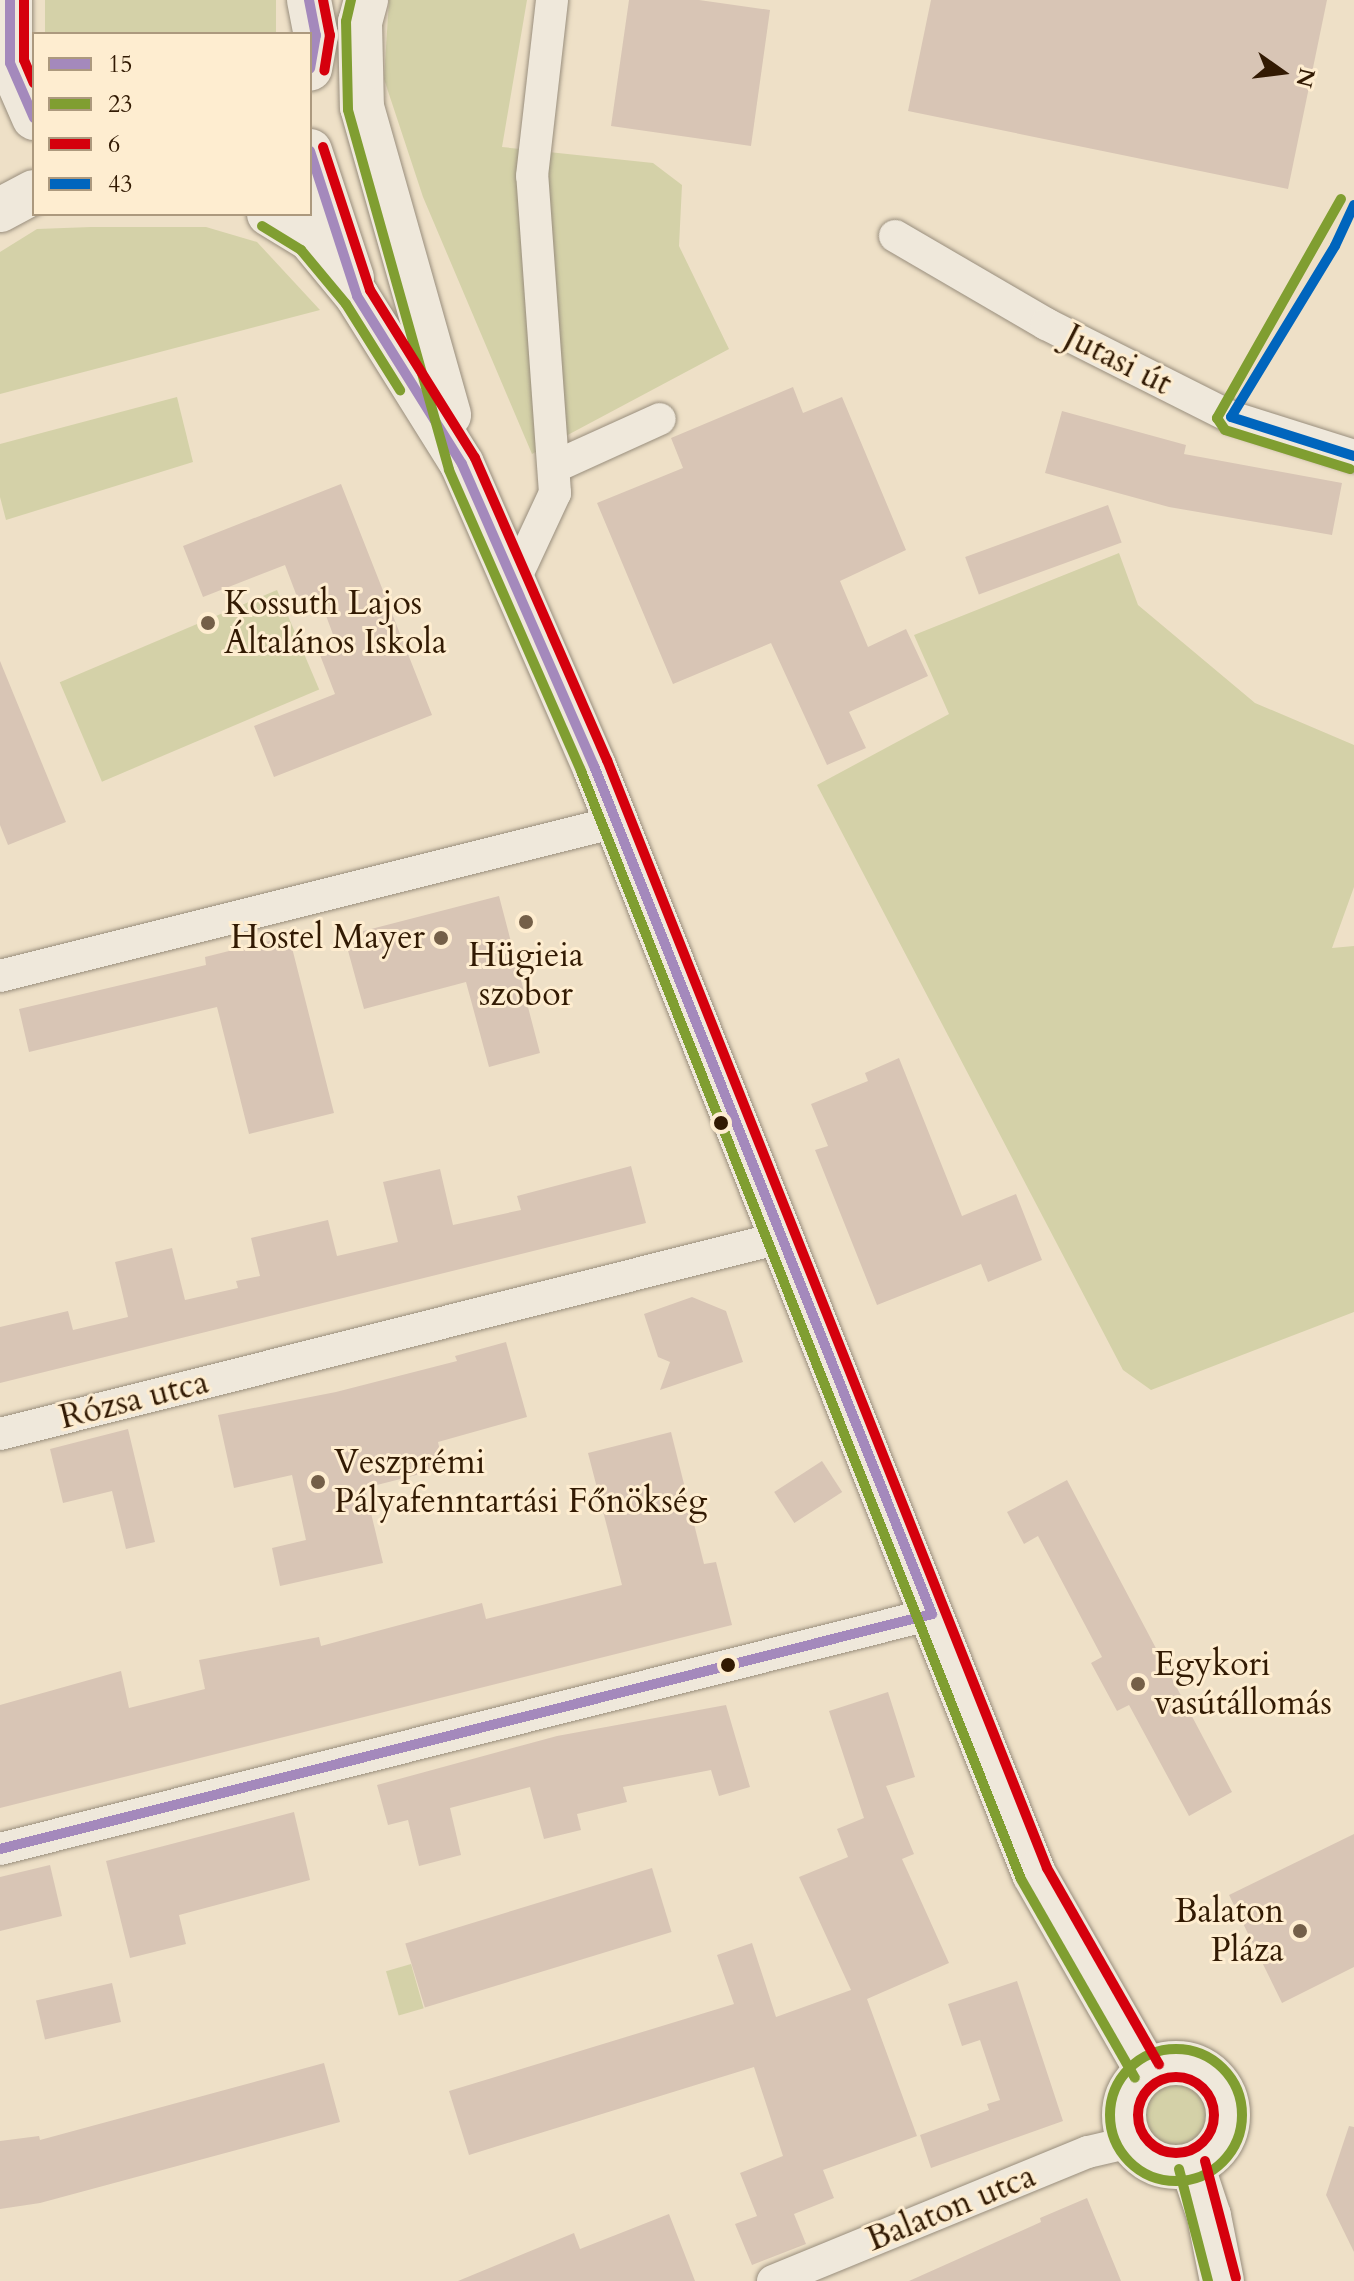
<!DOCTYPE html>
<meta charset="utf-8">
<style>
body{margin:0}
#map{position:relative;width:1354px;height:2281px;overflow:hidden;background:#eee0c7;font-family:Cardo,serif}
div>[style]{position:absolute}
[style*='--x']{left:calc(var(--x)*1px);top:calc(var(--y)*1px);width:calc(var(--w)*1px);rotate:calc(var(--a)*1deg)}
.green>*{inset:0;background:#d4d1a8;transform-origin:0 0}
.round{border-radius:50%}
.building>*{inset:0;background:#d8c5b5;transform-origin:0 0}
.roads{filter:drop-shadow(0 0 2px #998e7d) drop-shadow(0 0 2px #998e7d)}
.street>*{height:32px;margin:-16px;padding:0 16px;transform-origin:16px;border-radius:16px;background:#efe8db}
.secondary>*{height:44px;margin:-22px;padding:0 22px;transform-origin:22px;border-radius:22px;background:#efe8db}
.secondary>.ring{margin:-22px;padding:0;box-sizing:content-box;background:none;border:44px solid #efe8db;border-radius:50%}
.bus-1>*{height:10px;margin:-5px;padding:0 5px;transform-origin:5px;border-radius:5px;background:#a489bc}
.bus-2>*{height:10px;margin:-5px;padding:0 5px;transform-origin:5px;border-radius:5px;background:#809e31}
.bus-2>.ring{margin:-5px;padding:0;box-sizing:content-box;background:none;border:10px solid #809e31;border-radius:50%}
.bus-3>*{height:10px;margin:-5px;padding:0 5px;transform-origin:5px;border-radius:5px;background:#d5000d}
.bus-3>.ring{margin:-5px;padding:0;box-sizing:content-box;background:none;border:10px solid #d5000d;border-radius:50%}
.bus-4>*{height:10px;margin:-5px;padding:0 5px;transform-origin:5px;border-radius:5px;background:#0065bd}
.dots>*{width:22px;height:22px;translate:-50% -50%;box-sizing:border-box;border:4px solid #feedd0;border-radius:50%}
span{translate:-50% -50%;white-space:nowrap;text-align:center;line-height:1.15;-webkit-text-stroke:6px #feedd0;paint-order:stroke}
.street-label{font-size:34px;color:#321a03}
.poi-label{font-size:34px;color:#321a03}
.left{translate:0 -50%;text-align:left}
.right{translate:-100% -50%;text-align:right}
.legend{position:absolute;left:32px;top:32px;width:280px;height:184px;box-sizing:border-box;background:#feedd0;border:2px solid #ac997e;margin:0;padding:10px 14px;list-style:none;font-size:24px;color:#321a03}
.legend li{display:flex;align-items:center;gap:16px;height:40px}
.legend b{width:40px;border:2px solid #ac997e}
.north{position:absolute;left:1242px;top:32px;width:80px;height:80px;-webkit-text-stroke:6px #feedd0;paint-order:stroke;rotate:104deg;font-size:22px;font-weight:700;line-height:32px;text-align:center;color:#321a03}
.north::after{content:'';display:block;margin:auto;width:28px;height:36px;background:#321a03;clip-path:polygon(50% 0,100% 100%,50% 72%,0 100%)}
</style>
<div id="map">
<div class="green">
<i style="left:45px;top:0;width:231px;height:34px"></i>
<i style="clip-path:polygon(389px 0,527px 0,502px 147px,653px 163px,682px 185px,679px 246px,729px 349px,532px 454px,423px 197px,384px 79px)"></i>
<i style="clip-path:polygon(91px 227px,206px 227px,257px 242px,320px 310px,0 394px,0 252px,37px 229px)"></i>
<i style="clip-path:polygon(177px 397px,193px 462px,6px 520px,0 497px,0 444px)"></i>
<i style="clip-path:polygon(1119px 553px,1138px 605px,1255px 703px,1354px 745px,1354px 887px,1332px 948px,1354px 946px,1354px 1312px,1151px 1390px,1123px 1370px,817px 785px,949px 714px,914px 635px)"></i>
<i style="left:277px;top:590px;width:108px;height:236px;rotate:67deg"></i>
<i style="left:411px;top:1964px;width:46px;height:26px;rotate:74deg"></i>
<i class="round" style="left:1124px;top:2062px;width:104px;height:104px"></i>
</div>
<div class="building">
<i style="clip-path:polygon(629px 0,699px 0,770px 10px,751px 146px,611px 126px)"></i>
<i style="clip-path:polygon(931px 0,1327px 0,1288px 189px,908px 111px)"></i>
<i style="clip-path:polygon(793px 387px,803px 413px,842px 397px,906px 550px,840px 581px,868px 647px,906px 629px,928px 676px,849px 712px,866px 748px,827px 765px,771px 643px,673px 684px,597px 503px,683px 468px,671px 438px)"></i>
<i style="clip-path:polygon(1062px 411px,1186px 445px,1184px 454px,1342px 483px,1332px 535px,1169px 507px,1045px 473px)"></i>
<i style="clip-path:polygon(341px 484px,432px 715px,274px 777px,254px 726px,335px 694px,320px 655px,338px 648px,318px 594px,299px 602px,285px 565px,203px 597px,183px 546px)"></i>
<i style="left:1108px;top:505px;width:40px;height:152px;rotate:70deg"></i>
<i style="clip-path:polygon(0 661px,66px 822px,8px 845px,0 825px)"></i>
<i style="clip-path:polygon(499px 896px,540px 1053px,489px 1067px,466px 982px,364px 1009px,344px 936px)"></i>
<i style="clip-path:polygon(289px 936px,334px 1113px,249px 1134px,217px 1007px,29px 1052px,19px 1009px,206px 965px,205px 957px)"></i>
<i style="clip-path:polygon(899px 1058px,962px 1216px,1016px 1194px,1042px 1260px,988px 1282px,981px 1264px,877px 1305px,815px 1150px,828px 1146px,811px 1104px,868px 1081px,865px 1073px)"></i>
<i style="clip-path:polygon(631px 1166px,646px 1223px,0 1383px,0 1327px,68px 1311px,73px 1330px,128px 1317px,115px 1262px,172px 1248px,185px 1300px,238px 1288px,236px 1281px,260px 1276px,251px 1238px,328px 1220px,337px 1256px,398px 1242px,383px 1182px,440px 1169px,453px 1225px,521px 1210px,517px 1196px)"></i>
<i style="clip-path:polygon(692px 1297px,726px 1311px,743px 1362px,660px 1390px,670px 1362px,658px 1357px,644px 1314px)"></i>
<i style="clip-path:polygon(506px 1342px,527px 1417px,438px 1442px,444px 1468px,365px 1488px,383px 1563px,280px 1586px,272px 1548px,306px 1540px,292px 1475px,234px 1488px,218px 1415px,336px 1392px,457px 1361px,455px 1356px)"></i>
<i style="clip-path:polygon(128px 1429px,155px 1542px,126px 1549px,112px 1491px,63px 1503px,50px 1449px)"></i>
<i style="clip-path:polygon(671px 1432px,704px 1564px,716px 1562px,732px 1625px,0 1808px,0 1705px,121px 1671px,129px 1708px,205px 1689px,199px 1660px,319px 1637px,321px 1646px,482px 1603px,486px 1619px,622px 1585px,588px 1453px)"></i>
<i style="left:822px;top:1461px;width:37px;height:57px;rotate:57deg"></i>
<i style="clip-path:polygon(1067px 1480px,1232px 1792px,1189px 1816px,1129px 1705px,1117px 1711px,1091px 1663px,1102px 1657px,1038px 1536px,1024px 1544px,1007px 1512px)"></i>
<i style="clip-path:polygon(888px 1692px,915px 1777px,886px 1786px,914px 1854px,902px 1859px,949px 1963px,867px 1999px,917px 2136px,823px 2170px,834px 2198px,794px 2214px,806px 2244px,752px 2265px,735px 2224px,757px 2216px,740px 2173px,783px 2156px,754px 2067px,469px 2155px,449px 2091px,734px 2004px,717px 1955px,752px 1943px,776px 2017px,851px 1990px,799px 1877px,848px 1857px,837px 1829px,864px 1818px,829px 1711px)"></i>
<i style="clip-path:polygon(726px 1705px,750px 1787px,719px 1796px,711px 1770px,623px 1787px,627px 1802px,577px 1814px,581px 1830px,544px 1839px,530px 1787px,450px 1808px,461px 1855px,419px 1866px,408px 1820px,388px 1825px,377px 1785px,557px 1736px)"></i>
<i style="clip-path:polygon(294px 1812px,310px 1880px,179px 1915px,186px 1944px,130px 1958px,106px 1861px)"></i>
<i style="clip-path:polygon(1354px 1834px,1354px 1967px,1282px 2003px,1229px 1895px)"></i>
<i style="clip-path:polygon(50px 1865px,62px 1916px,0 1931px,0 1877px)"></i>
<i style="left:652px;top:1868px;width:67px;height:258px;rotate:73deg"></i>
<i style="clip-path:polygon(1017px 1981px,1063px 2121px,931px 2168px,920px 2135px,989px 2110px,987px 2104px,1000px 2100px,980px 2040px,962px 2046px,948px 2004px)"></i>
<i style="left:112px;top:1983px;width:40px;height:78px;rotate:77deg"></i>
<i style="clip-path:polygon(324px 2063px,340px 2122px,40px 2203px,0 2209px,0 2141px,39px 2136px,40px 2140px)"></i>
<i style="clip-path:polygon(1349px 2126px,1354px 2127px,1354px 2252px,1326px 2195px)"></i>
<i style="clip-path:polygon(1087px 2198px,1121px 2281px,909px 2281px,1041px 2222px,1040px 2218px)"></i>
<i style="clip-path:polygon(669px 2214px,695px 2281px,458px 2281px,574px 2233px,580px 2249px)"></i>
</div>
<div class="roads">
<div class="street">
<i style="--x:895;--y:236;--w:175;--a:30.2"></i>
<i style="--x:1046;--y:324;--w:207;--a:26.7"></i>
<i style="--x:1231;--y:417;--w:129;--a:17.6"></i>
<i style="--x:554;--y:467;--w:116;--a:-24.4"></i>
<i style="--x:514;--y:581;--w:97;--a:-65"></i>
<i style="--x:555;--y:493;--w:318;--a:-94.1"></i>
<i style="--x:532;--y:176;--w:177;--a:-83.5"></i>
<i style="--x:0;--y:976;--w:635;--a:-14.04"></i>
<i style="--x:0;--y:1434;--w:804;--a:-14.11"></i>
<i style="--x:0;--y:1849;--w:961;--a:-14.15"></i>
<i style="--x:773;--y:2281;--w:340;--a:-22.3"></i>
<i style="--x:1088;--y:2152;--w:44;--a:-13.1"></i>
</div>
<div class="secondary">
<i style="--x:10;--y:0;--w:63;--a:90"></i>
<i style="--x:10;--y:63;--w:60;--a:66.4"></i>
<i style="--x:309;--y:0;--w:36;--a:79"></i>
<i style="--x:316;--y:35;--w:34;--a:100"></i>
<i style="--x:366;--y:0;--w:23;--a:105"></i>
<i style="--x:360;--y:22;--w:85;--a:88.7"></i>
<i style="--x:362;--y:107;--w:320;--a:74.2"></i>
<i style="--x:310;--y:151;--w:134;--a:71.7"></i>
<i style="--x:0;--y:210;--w:38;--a:-28"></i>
<i style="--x:269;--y:214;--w:48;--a:31.4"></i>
<i style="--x:310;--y:239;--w:74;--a:50.5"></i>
<i style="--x:357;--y:296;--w:198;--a:58"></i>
<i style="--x:462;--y:464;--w:330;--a:66.4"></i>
<i style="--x:594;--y:766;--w:1192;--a:68.34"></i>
<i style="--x:1034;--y:1874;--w:227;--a:60.2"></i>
<i class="ring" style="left:1124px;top:2063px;width:60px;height:60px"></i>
<i style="--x:1192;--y:2165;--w:54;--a:71.6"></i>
<i style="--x:1209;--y:2216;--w:66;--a:78.7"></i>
</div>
</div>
<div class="bus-1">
<i style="--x:10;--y:0;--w:63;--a:90"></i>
<i style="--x:10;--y:63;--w:60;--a:66.4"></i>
<i style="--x:309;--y:0;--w:36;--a:79"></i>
<i style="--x:316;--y:35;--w:34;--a:100"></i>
<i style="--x:310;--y:151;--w:152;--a:72"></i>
<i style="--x:357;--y:296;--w:198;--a:58"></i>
<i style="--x:462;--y:464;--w:330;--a:66.4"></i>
<i style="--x:594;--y:766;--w:913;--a:68.27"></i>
<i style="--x:0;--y:1849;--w:961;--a:-14.15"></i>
</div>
<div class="bus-2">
<i style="--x:351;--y:0;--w:22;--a:103"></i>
<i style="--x:346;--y:21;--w:89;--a:88.7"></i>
<i style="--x:348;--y:110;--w:374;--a:74.3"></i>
<i style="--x:449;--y:470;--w:329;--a:66.3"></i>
<i style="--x:581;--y:771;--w:1192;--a:68.34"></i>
<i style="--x:1021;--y:1879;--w:229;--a:60.2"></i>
<i style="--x:1341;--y:199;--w:252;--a:119.5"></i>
<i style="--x:1217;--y:418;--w:14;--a:56"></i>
<i style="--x:1225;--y:430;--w:131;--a:17.3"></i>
<i style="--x:262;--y:226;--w:46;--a:31.6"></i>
<i style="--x:301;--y:250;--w:70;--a:50.2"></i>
<i style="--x:346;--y:304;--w:102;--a:57.9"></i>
<i class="ring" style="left:1110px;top:2049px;width:122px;height:122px"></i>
<i style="--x:1179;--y:2169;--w:116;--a:75.5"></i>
</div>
<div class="bus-3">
<i style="--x:24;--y:0;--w:60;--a:90"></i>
<i style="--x:24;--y:60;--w:25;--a:67"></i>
<i style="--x:323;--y:0;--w:36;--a:79"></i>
<i style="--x:330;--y:35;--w:36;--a:99"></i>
<i style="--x:323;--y:147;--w:151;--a:71.8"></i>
<i style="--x:370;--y:290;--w:198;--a:58"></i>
<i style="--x:475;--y:458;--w:330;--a:66.4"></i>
<i style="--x:607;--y:760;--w:1192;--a:68.34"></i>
<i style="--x:1047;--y:1868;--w:226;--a:60.3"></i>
<i class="ring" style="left:1138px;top:2077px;width:66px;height:66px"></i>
<i style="--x:1205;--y:2161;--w:121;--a:75.2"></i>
</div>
<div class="bus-4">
<i style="--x:1354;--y:205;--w:45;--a:114.9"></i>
<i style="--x:1335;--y:246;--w:200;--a:121.3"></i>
<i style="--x:1231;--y:417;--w:129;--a:17.6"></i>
</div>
<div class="dots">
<i style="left:208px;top:623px;background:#745f48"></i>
<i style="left:526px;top:922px;background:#745f48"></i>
<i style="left:441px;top:938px;background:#745f48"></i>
<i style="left:721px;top:1123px;background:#321a03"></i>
<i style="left:318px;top:1482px;background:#745f48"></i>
<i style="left:728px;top:1665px;background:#321a03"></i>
<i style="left:1138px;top:1684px;background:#745f48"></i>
<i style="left:1300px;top:1931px;background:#745f48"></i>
</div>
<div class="street-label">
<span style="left:1118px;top:360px;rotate:27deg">Jutasi út</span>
<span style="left:134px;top:1400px;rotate:-14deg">Rózsa utca</span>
<span style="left:951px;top:2208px;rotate:-22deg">Balaton utca</span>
</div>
<div class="poi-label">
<span class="left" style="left:224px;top:623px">Kossuth Lajos<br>Általános Iskola</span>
<span class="right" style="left:425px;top:938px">Hostel Mayer</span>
<span style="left:526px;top:975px">Hügieia<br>szobor</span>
<span class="left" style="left:334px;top:1482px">Veszprémi<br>Pályafenntartási Főnökség</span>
<span class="left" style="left:1154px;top:1684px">Egykori<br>vasútállomás</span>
<span class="right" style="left:1284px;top:1931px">Balaton<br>Pláza</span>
</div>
<ul class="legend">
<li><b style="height:10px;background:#a489bc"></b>15</li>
<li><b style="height:10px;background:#809e31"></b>23</li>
<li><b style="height:10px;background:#d5000d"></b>6</li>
<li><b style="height:10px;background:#0065bd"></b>43</li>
</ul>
<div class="north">N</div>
</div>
